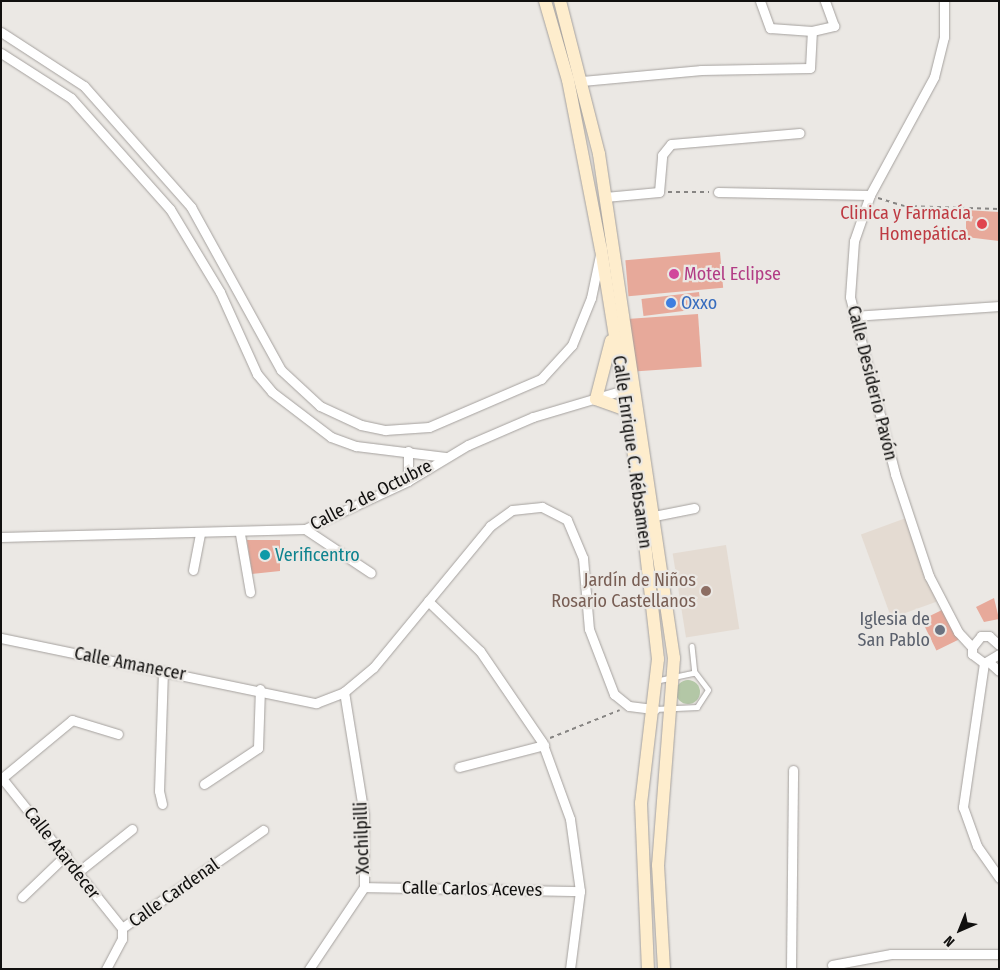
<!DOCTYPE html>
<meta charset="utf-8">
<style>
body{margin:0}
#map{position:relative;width:1000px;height:970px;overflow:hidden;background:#ebe8e4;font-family:"Fira Sans Condensed",sans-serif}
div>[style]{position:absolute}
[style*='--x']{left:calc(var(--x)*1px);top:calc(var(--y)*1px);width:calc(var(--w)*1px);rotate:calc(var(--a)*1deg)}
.built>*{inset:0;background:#e4dbd2;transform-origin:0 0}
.green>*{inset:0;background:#b3c7a6}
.round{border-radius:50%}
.building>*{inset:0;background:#e7a99a;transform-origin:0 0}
.path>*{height:2px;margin-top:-1px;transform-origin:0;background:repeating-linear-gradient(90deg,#878583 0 4px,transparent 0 8px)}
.roads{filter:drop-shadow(0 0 1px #a5a19e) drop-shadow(0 0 1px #a5a19e)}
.service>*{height:4.5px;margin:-2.25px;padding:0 2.25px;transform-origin:2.25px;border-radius:2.25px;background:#fff}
.minor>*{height:9px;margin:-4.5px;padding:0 4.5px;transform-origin:4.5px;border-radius:4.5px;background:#fff}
.secondary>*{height:12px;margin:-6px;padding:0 6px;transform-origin:6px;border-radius:6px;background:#feedcd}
.dots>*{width:14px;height:14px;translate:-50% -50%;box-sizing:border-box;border:2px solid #ebe8e4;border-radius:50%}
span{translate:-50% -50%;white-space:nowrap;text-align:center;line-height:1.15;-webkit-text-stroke:4.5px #ebe8e4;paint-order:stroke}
.health-label{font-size:18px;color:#be3a42}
.right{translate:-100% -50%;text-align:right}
.hotel-label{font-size:18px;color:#b23c85}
.left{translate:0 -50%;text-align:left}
.shop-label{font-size:18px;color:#366cbe}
.street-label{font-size:18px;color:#11100f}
.culture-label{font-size:18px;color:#0d838f}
.education-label{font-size:18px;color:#785e54}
.worship-label{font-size:18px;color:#5b616d}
.frame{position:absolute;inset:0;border:2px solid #11100f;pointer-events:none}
.north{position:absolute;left:935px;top:905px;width:50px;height:50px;-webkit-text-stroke:4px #ebe8e4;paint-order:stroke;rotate:224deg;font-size:14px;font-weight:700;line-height:20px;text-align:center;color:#11100f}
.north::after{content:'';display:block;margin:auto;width:18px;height:22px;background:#11100f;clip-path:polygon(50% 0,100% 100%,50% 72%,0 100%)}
</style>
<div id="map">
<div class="built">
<i style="left:906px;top:518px;width:89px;height:48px;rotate:70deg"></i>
<i style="left:726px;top:545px;width:85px;height:54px;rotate:81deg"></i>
</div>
<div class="green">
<i class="round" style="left:676px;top:680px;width:24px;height:24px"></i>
</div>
<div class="building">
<i style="clip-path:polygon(966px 210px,999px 212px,999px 241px,966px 237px)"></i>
<i style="left:720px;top:252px;width:36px;height:95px;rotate:85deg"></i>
<i style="left:699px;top:292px;width:17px;height:58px;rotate:83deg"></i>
<i style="left:698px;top:314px;width:53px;height:71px;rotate:86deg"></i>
<i style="clip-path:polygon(247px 540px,280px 540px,280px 571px,252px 574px)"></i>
<i style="clip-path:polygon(994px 598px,999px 619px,984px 622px,976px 607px)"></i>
<i style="left:944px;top:609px;width:34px;height:25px;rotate:64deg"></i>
</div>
<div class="path">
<i style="--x:668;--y:192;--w:41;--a:0"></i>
<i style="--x:878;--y:198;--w:28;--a:17"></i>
<i style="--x:905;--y:206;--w:94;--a:1.8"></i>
<i style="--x:550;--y:738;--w:75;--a:-21.8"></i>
</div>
<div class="roads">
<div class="service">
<i style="--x:692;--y:646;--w:27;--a:84"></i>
<i style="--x:655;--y:709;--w:42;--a:-2.7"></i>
<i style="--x:697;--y:707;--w:20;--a:-57"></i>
<i style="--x:708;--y:690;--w:21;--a:-127"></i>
<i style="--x:695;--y:673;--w:38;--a:168"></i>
</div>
<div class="minor">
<i style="--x:760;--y:1;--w:29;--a:70"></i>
<i style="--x:770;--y:28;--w:42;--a:4.1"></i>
<i style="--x:812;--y:31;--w:23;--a:-13"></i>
<i style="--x:834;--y:26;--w:27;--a:-110"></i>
<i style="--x:944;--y:1;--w:36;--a:90"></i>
<i style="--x:944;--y:37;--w:41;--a:104"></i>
<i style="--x:934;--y:77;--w:134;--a:118.5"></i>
<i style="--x:870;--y:195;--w:49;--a:109.2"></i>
<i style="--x:854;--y:241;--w:56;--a:94.1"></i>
<i style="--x:850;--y:297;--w:183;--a:75.7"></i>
<i style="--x:895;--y:474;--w:108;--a:71.6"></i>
<i style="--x:929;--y:576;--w:63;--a:62.6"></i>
<i style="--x:958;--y:632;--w:21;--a:47"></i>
<i style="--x:1;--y:32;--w:99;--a:33"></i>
<i style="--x:84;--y:86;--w:162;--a:48.5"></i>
<i style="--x:191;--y:207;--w:186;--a:61.1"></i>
<i style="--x:281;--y:370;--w:53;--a:42.7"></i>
<i style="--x:320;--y:406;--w:45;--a:24.9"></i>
<i style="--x:361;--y:425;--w:25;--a:12"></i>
<i style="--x:385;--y:430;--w:44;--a:-3.9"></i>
<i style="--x:429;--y:427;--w:122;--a:-23.2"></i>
<i style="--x:541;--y:379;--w:46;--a:-47.6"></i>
<i style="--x:572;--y:345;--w:51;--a:-68"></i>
<i style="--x:591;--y:298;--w:44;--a:-78.2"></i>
<i style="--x:1;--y:53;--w:83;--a:32.7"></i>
<i style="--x:71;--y:98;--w:149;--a:48.3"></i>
<i style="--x:170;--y:209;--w:97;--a:58.9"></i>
<i style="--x:220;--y:292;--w:90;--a:65.7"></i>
<i style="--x:257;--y:374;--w:23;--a:50"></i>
<i style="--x:272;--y:392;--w:74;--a:37.3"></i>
<i style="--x:331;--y:437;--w:27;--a:20"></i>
<i style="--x:356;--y:446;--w:90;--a:7"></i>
<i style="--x:582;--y:81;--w:120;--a:-5.3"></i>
<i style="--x:701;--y:70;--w:109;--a:-1.1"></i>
<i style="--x:810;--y:68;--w:37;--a:-87"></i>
<i style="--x:718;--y:192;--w:152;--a:1.1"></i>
<i style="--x:605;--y:197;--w:54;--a:-5.3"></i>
<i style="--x:659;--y:192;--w:37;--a:-85"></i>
<i style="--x:662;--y:155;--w:14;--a:-51"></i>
<i style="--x:671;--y:144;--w:129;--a:-4.9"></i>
<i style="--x:854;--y:316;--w:145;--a:-3.9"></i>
<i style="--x:408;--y:481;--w:30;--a:-90"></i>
<i style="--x:654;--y:516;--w:41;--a:-11.3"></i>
<i style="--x:305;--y:529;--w:79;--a:33.7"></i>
<i style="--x:240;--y:534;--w:59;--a:80.2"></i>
<i style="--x:1;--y:537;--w:304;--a:-1.5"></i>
<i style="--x:305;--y:529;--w:114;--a:-25"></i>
<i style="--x:408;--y:481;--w:70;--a:-31"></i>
<i style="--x:468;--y:445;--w:71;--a:-23.3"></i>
<i style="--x:533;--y:417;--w:98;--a:-16.6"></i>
<i style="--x:193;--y:570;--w:37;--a:-79"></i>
<i style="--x:428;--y:601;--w:72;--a:43.9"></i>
<i style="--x:480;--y:651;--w:110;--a:55.7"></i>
<i style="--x:542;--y:742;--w:82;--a:70"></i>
<i style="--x:570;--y:819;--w:73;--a:82.1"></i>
<i style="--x:580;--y:891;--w:79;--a:97.3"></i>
<i style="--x:1;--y:638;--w:322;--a:11.7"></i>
<i style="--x:316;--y:703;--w:30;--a:-21"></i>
<i style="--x:344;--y:692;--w:38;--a:-40"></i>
<i style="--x:373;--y:668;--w:184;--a:-50.5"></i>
<i style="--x:490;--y:526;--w:27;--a:-36"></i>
<i style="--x:512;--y:510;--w:30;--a:-6"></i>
<i style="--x:542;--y:507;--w:28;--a:27"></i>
<i style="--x:567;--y:520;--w:41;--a:67.2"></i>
<i style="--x:583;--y:558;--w:71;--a:85.2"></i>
<i style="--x:589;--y:629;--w:70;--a:69"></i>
<i style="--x:614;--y:694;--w:19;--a:39"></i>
<i style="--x:629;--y:706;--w:26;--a:7"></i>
<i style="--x:999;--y:645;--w:13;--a:-138"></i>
<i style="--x:989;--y:636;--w:8;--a:180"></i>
<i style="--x:981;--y:636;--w:14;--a:129"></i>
<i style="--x:972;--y:647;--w:7;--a:90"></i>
<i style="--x:972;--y:654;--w:15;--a:37"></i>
<i style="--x:984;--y:663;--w:17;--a:-31"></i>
<i style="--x:984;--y:663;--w:146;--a:98.3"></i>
<i style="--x:963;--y:807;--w:41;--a:70.3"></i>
<i style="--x:977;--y:846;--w:39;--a:55"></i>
<i style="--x:990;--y:663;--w:12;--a:42"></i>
<i style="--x:459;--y:767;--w:88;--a:-14.5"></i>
<i style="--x:1;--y:777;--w:193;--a:51.3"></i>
<i style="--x:2;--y:778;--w:91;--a:-39.6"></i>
<i style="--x:72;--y:720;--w:48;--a:16.9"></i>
<i style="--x:204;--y:784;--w:65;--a:-33.7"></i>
<i style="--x:258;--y:748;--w:59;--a:-88.1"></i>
<i style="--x:162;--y:804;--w:13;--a:-103"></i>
<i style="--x:159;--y:791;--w:120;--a:-88.1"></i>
<i style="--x:78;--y:872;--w:69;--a:-38.5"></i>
<i style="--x:364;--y:887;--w:216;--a:1.1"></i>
<i style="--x:22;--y:897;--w:61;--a:-43.7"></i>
<i style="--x:832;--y:965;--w:60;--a:-10.6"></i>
<i style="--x:891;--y:954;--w:108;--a:0"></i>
<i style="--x:106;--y:969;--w:34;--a:-62"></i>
<i style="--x:122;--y:939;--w:11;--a:-90"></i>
<i style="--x:122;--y:928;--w:172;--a:-34.8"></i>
<i style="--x:309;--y:969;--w:99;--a:-56.1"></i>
<i style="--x:364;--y:887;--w:72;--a:-90"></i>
<i style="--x:364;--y:815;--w:125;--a:-99.2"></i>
<i style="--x:791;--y:969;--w:199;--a:-89.4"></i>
</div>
<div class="secondary">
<i style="--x:545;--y:1;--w:82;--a:73.8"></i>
<i style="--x:568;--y:80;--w:172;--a:79"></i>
<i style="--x:601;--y:249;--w:235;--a:80.9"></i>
<i style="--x:638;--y:481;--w:179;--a:83.6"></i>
<i style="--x:658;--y:659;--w:145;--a:96.7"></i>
<i style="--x:641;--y:803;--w:166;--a:87.6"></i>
<i style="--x:560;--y:1;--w:158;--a:75.7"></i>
<i style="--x:599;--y:154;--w:510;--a:81.54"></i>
<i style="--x:674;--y:658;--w:208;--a:94.4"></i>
<i style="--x:658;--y:865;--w:104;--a:86.7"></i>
<i style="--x:611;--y:341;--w:60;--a:104.5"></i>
<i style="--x:596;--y:399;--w:32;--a:20"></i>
</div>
</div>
<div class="dots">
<i style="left:982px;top:224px;background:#e0444e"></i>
<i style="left:674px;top:274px;background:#d1479c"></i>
<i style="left:671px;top:303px;background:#3f7fe0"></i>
<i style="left:265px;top:555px;background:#0f9aa8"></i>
<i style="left:706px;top:591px;background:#8d6e63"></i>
<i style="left:940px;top:630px;background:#6b7280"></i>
</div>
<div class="health-label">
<span class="right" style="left:971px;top:224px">Clinica y Farmacía<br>Homepática.</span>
</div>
<div class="hotel-label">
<span class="left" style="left:684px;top:274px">Motel Eclipse</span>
</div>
<div class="shop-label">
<span class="left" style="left:681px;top:303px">Oxxo</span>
</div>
<div class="street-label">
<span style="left:872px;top:383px;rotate:76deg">Calle Desiderio Pavón</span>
<span style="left:632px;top:452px;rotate:82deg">Calle Enrique C. Rébsamen</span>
<span style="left:371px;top:495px;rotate:-27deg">Calle 2 de Octubre</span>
<span style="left:130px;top:664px;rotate:11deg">Calle Amanecer</span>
<span style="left:362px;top:838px;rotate:-92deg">Xochilpilli</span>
<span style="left:62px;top:853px;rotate:52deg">Calle Atardecer</span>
<span style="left:472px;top:889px;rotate:1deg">Calle Carlos Aceves</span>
<span style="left:174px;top:893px;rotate:-35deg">Calle Cardenal</span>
</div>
<div class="culture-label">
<span class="left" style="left:275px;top:555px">Verificentro</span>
</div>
<div class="education-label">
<span class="right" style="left:696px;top:591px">Jardín de Niños<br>Rosario Castellanos</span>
</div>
<div class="worship-label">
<span class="right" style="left:930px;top:630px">Iglesia de<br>San Pablo</span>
</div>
<div class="frame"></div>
<div class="north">N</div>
</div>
